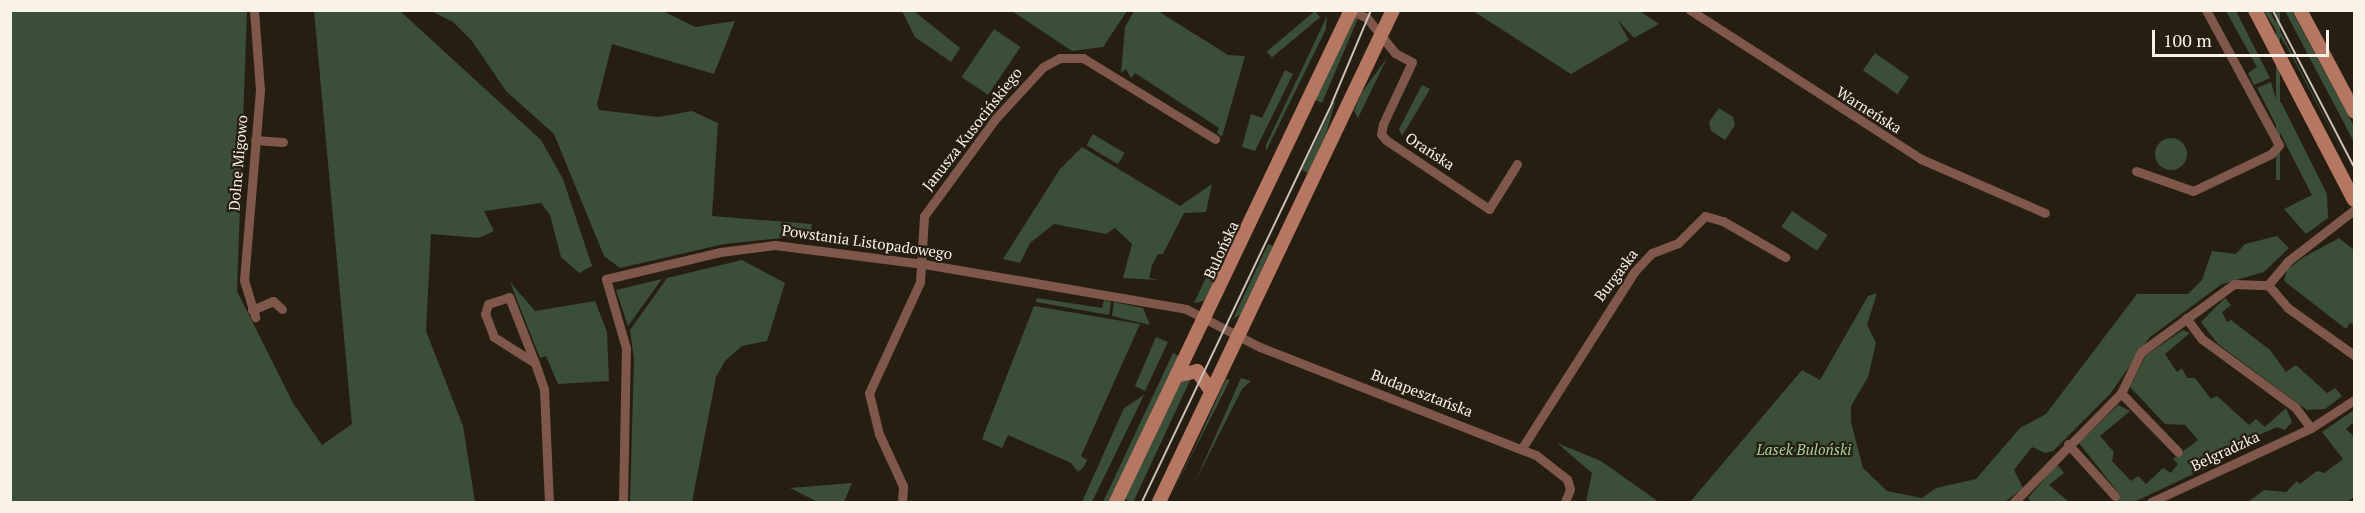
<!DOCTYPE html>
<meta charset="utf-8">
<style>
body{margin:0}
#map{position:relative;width:2365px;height:513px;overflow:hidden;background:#271e12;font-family:"PT Serif",serif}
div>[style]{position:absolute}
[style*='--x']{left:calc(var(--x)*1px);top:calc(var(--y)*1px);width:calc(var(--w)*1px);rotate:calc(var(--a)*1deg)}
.green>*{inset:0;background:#3b4e38;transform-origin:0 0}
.round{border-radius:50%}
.street>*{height:9px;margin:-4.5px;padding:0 4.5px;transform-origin:4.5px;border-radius:4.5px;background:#7f584b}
.secondary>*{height:14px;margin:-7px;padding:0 7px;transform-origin:7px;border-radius:7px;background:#b57762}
.tram>*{height:1.5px;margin:-0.75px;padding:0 0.75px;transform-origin:0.75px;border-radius:0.75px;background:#c8c2b8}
span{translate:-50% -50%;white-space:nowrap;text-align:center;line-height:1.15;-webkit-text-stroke:4.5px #271e12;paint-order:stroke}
.street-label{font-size:15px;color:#f8f2e9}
.park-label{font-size:15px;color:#a1d298;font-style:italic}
.frame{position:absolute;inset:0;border:12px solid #f8f2e9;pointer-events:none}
.scale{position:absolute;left:2152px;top:30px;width:177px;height:27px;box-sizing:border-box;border:3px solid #f8f2e9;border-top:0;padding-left:8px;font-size:18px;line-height:21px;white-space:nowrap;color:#f8f2e9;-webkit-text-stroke:4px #271e12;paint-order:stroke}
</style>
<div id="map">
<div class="green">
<i style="clip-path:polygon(10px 11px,247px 11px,237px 291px,293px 403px,322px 445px,352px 424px,314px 11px,400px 11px,541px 140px,563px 179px,592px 266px,579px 273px,561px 257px,550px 215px,541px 203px,484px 211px,494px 231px,479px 238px,431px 234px,426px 331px,463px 426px,475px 502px,11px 502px)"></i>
<i style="clip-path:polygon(663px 11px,695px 27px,735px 21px,714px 74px,612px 44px,597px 104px,599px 110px,658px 117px,692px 111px,718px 123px,712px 216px,812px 224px,810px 235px,724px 244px,620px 268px,604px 256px,554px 134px,506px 91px,472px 41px,453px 22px,431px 11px)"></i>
<i style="clip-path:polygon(902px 11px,914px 11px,960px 48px,951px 62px,915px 37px)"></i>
<i style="clip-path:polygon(1012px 11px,1127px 11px,1103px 47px,1072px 51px)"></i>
<i style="clip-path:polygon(1134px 11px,1158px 11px,1228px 55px,1245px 56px,1222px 137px,1217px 133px,1219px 128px,1135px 73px,1131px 78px,1126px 69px,1121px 73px,1125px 27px)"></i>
<i style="left:1315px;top:11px;width:8px;height:63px;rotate:50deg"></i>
<i style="clip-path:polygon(1473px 11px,1640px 11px,1659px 24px,1634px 38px,1617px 19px,1629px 40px,1571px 74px)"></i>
<i style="clip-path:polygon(2226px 11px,2236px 11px,2270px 78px,2254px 85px,2248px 73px,2257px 67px)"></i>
<i style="clip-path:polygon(2264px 11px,2270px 11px,2354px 174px,2288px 49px)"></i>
<i style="left:2276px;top:11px;width:4px;height:169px"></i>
<i style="clip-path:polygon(2285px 11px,2292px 11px,2354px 126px,2354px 142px)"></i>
<i style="clip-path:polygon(1327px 16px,1326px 29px,1266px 151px,1266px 145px)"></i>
<i style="clip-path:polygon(1359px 16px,1322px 103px,1315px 100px,1353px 18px)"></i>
<i style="left:994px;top:29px;width:32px;height:58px;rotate:34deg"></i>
<i style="left:1875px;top:53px;width:42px;height:21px;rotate:35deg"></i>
<i style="clip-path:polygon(1387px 58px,1358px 118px,1354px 111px,1362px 92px)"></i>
<i style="clip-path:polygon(1285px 70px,1293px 74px,1255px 151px,1242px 147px,1251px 114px,1262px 118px)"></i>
<i style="clip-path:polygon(2271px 82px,2277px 103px,2281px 102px,2327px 194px,2328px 218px,2306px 234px,2284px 209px,2312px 195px,2257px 88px)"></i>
<i style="clip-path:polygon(1422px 85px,1430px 89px,1402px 136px,1399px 129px)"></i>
<i style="clip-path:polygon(1336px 99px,1326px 134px,1308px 173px,1302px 170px)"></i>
<i style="clip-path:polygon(1719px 108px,1733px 117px,1735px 125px,1725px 140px,1711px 131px,1709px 122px)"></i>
<i style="left:1093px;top:134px;width:37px;height:13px;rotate:31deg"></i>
<i class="round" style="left:2155px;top:138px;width:32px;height:32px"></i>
<i style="clip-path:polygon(1082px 147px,1180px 206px,1212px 184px,1206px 212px,1184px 213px,1163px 254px,1158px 254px,1152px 265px,1149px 278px,1159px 280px,1123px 278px,1132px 244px,1115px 228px,1106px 234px,1054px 224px,1030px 243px,1020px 263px,1003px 259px,1060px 169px)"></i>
<i style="left:1792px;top:211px;width:43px;height:19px;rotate:34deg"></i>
<i style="clip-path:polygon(2277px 236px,2289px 248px,2264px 272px,2222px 284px,2150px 337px,2110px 394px,2053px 451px,2045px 453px,2032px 447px,2014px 470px,2023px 488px,2005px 502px,1690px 502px,1802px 370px,1820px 380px,1868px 296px,1877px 293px,1867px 325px,1876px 343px,1868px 377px,1851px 406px,1851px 422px,1863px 468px,1887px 491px,1922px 498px,1936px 488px,1976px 479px,2020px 428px,2046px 414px,2137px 294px,2188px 294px,2202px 280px,2212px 251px,2236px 254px,2245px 244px)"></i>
<i style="clip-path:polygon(2339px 238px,2354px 250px,2354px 325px,2350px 323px,2346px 329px,2284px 281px,2287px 270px,2304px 257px)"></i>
<i style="clip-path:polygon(1268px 244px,1273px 246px,1240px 315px,1233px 319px)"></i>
<i style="clip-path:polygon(1221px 246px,1219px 270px,1204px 301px,1194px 303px)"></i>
<i style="clip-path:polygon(742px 260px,785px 283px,767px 341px,742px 346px,725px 361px,716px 377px,692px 502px,630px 502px,634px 359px,630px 330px,667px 278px)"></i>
<i style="clip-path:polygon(662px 279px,628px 326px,616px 290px)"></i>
<i style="clip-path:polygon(510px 282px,535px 311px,595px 301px,607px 332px,609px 381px,558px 384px,546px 356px,540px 358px)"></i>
<i style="clip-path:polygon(1037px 298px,1102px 308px,1104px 300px,1111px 302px,1109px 315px,1036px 302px)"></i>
<i style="clip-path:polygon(2225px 298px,2231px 305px,2222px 312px,2227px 322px,2231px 320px,2270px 350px,2286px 372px,2296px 365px,2327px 393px,2335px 388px,2342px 396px,2325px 409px,2307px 410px,2218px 344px,2201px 322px)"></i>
<i style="clip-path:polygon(1114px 302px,1143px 308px,1150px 325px,1112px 316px)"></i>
<i style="clip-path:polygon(1034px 306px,1140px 324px,1081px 456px,1087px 460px,1084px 467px,1078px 472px,1071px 463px,1008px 435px,1002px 448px,982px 439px)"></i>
<i style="clip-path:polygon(2183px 330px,2190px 333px,2165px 354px,2177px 372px,2182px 368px,2187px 378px,2195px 378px,2211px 399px,2217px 396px,2249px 425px,2256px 419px,2265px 427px,2286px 408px,2292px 422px,2285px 430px,2277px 427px,2243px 442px,2240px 452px,2134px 502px,2112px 502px,2121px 496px,2079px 443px,2118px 405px,2130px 411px,2100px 436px,2114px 452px,2112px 461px,2131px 481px,2138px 476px,2146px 484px,2163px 468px,2171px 473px,2178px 464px,2173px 459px,2198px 440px,2185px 425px,2165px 424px,2130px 387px,2146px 355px)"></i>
<i style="clip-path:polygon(1156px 337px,1168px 342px,1145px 391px,1135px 386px)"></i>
<i style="clip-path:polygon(1173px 353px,1179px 356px,1109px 502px,1103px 502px)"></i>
<i style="left:1192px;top:376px;width:140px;height:11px;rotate:115deg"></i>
<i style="clip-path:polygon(1241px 378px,1251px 381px,1242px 389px,1195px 482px)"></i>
<i style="clip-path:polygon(1226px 379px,1230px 380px,1168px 502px,1196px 445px)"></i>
<i style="clip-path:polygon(1144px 395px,1092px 502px,1082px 502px,1124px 408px)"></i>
<i style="clip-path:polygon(2354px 410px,2354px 422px,2346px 429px,2354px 437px,2354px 497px,2347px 502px,2248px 502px,2264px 490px,2286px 492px,2297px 481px,2300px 484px,2317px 471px,2324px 473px,2343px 459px,2322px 432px)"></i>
<i style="clip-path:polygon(1557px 443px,1601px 461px,1659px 502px,1586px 502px,1592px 473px)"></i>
<i style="clip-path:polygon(2057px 464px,2064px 473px,2049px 485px,2069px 502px,2031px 502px,2028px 498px)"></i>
<i style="clip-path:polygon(852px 483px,844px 502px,818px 502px,790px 488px)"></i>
</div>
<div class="street">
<i style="--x:254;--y:10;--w:80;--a:85.7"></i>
<i style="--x:260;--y:90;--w:191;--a:94.8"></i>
<i style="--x:244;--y:280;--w:39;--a:73"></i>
<i style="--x:1350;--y:10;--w:19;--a:25"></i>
<i style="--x:1367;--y:18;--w:45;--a:51.3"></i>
<i style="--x:1395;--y:53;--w:19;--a:28"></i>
<i style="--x:1412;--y:62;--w:68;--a:115.1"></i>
<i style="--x:1383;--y:124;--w:10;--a:101"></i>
<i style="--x:1381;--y:134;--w:8;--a:50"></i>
<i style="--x:1386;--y:140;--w:124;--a:33.8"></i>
<i style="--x:1489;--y:209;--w:53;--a:-58.1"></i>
<i style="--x:1690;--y:10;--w:275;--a:32.8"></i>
<i style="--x:1921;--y:159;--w:135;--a:23.5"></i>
<i style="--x:255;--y:140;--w:28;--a:4"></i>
<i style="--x:2136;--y:171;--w:60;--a:19.3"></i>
<i style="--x:2193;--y:191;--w:86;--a:-25.4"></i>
<i style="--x:2271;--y:154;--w:12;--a:-48"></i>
<i style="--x:2279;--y:145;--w:153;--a:-118.4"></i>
<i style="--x:2268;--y:285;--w:31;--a:-50"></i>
<i style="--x:2288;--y:261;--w:83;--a:-37.7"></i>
<i style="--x:252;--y:310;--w:23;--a:-23"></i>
<i style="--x:273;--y:301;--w:12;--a:42"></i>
<i style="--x:2186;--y:318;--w:26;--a:53"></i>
<i style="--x:2202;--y:339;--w:115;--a:36.2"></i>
<i style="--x:2295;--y:407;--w:26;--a:53"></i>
<i style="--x:535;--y:363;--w:49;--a:-147.6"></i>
<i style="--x:494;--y:337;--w:25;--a:-111"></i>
<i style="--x:485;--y:314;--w:10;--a:-73"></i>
<i style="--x:488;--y:304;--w:22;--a:-18"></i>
<i style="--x:509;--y:297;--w:71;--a:68.5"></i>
<i style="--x:535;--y:363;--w:28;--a:71"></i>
<i style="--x:544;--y:389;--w:113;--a:87.5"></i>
<i style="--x:2121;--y:393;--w:82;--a:46"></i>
<i style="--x:2068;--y:444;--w:70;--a:47.9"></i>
<i style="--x:1522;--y:448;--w:209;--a:-57.5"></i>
<i style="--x:1634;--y:272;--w:26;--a:-47"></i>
<i style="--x:1652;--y:253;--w:28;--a:-21"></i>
<i style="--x:1678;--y:243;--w:38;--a:-45"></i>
<i style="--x:1705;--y:216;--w:19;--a:16"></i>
<i style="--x:1723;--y:221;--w:72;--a:30.1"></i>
<i style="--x:623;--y:502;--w:154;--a:-88.9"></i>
<i style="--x:626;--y:348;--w:72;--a:-106.2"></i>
<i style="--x:606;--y:279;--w:117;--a:-13.3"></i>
<i style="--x:720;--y:252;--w:55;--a:-7.3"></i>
<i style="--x:775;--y:245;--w:150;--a:7.3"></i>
<i style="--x:924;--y:264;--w:266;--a:9.7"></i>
<i style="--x:1186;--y:309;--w:83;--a:27.2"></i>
<i style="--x:1260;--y:347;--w:296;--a:21.4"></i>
<i style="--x:1536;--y:455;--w:39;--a:38"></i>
<i style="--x:1567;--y:479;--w:10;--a:73"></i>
<i style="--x:1570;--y:489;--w:14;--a:111"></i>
<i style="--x:902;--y:502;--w:16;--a:-86"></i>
<i style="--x:903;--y:486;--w:57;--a:-114.8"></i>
<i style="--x:879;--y:434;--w:42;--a:-103.7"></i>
<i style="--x:869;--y:393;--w:122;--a:-65.3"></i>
<i style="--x:920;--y:282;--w:66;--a:-86.5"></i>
<i style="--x:924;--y:216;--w:122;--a:-53.7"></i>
<i style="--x:996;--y:118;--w:69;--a:-47.3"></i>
<i style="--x:1043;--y:67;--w:19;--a:-28"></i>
<i style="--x:1060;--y:58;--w:23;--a:0"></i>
<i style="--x:1083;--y:58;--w:155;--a:31.5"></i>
<i style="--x:2014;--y:502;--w:153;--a:-45.5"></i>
<i style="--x:2121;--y:393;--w:46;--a:-64"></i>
<i style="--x:2141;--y:352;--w:115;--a:-36.2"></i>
<i style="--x:2234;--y:284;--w:34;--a:2"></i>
<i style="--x:2268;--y:285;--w:30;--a:49"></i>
<i style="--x:2288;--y:308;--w:81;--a:35.5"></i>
<i style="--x:2151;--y:502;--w:176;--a:-24.8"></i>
<i style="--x:2311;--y:428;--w:51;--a:-33.1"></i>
</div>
<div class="secondary">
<i style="--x:2255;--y:10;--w:214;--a:62.5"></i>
<i style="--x:2300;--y:10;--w:115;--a:61.9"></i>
<i style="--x:1176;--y:376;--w:22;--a:-13"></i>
<i style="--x:1197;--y:371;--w:24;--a:55"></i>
<i style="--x:1116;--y:502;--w:545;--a:-64.47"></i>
<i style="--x:1159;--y:502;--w:545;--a:-64.56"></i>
</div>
<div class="tram">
<i style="--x:2273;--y:10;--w:176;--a:62.6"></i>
<i style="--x:1142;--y:502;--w:442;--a:-64.5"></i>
<i style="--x:1332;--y:103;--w:101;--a:-67.2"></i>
</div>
<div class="street-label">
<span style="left:1869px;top:110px;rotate:32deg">Warneńska</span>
<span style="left:972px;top:129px;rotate:-52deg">Janusza Kusocińskiego</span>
<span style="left:1430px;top:151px;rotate:33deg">Orańska</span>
<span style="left:238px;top:163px;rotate:-85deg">Dolne Migowo</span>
<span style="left:867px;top:242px;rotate:8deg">Powstania Listopadowego</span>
<span style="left:1221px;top:250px;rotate:-65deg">Bulońska</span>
<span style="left:1616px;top:275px;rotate:-53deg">Burgaska</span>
<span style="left:1422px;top:393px;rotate:21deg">Budapesztańska</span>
<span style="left:2225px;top:451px;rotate:-25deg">Belgradzka</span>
</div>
<div class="park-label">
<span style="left:1804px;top:450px">Lasek Buloński</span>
</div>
<div class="frame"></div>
<div class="scale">100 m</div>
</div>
